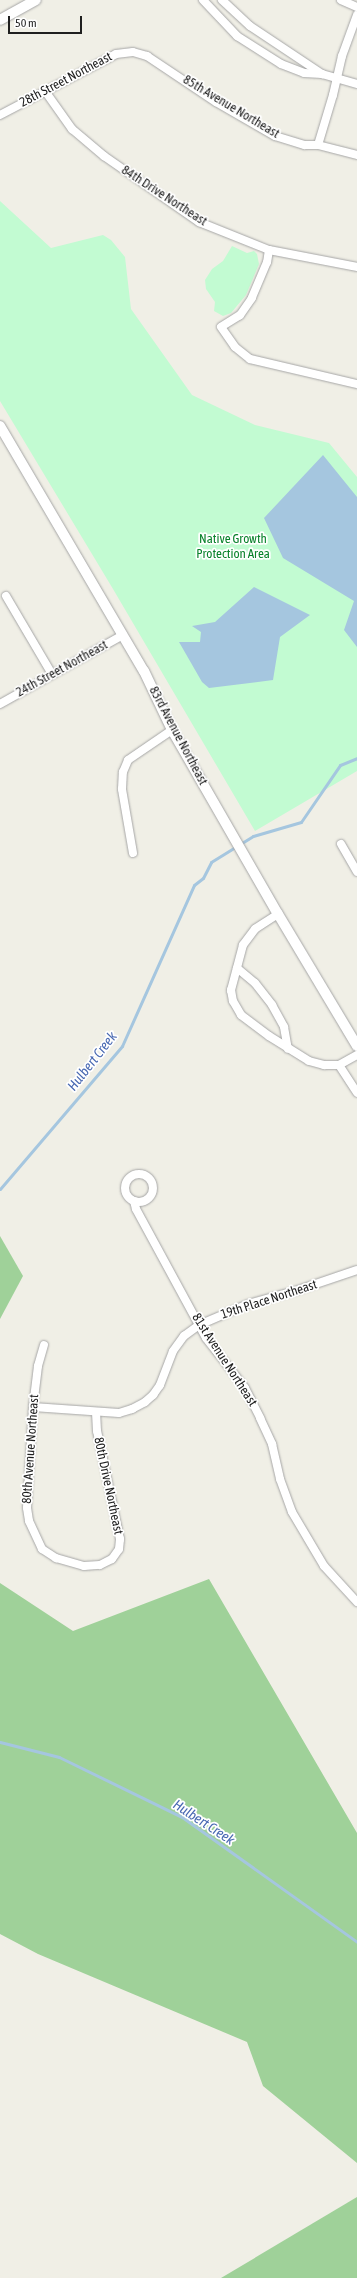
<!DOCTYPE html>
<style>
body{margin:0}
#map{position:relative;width:357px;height:2278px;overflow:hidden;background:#f0efe6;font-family:"Asap Condensed",sans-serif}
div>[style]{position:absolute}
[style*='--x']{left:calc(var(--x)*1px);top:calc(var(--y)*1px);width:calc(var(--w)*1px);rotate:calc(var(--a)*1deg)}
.forest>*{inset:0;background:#9fd199}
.park>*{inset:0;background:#c2fbd2}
.water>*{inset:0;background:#a5c6df}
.stream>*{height:3px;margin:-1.5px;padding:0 1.5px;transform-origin:1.5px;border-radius:1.5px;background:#a5c6df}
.roads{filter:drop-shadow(0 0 1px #a6a6a6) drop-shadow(0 0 1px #a6a6a6)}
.minor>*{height:8px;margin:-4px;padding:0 4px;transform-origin:4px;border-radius:4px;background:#fff}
.minor>.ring{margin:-4px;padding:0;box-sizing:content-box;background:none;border:8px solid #fff;border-radius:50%}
.tertiary>*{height:10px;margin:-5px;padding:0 5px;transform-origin:5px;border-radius:5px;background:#fff}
span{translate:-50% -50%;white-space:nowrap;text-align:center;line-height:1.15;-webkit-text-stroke:3.5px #fff;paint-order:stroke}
.street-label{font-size:13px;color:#1f1f1f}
.park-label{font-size:13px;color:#09822b}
.water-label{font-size:14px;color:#4969b2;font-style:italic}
.scale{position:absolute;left:8px;top:16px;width:74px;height:18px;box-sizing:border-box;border:2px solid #1f1f1f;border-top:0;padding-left:5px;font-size:12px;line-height:14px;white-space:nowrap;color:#1f1f1f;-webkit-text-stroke:3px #fff;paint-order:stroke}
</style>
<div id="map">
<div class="forest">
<i style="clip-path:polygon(0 1236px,23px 1276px,0 1319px)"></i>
<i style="clip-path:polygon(209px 1579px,357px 1833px,357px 2163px,263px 2086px,247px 2042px,38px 1954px,0 1934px,0 1583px,73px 1631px)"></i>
<i style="clip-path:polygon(357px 2197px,357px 2278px,221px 2278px)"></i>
</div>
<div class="park">
<i style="clip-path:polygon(0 201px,51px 248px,103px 235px,111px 240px,125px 257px,131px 309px,192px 395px,255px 425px,329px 443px,357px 477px,357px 771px,255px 831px,113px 589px,0 401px)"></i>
<i style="clip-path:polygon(232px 246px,247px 253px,254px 251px,257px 254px,259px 264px,246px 295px,231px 313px,223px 316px,214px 311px,215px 302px,206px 289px,205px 280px,212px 269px,223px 261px)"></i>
</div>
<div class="water">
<i style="clip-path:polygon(323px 455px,357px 497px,357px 656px,357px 647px,344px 630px,354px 601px,283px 558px,264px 518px)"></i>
<i style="clip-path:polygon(254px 587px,310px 615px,280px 637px,273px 680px,209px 688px,202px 682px,179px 642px,200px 642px,201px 632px,192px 626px,215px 622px)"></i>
</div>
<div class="stream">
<i style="--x:0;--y:1189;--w:188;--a:-49.5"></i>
<i style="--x:122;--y:1046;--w:176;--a:-65.9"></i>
<i style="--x:194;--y:885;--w:11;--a:-38"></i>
<i style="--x:203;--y:878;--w:18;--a:-63"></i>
<i style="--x:211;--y:862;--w:49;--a:-31.8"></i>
<i style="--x:253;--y:836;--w:50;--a:-16.3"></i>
<i style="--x:301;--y:822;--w:69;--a:-55.6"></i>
<i style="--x:340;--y:765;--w:18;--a:-22"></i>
<i style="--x:0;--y:1742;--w:61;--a:14.3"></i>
<i style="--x:59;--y:1757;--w:137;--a:26"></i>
<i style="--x:182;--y:1817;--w:215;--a:35.5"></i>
</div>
<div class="roads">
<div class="minor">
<i style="--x:203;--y:0;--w:50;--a:46.6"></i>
<i style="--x:237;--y:36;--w:52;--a:32.5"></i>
<i style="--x:281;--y:64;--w:25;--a:21"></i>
<i style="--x:304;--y:73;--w:18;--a:3"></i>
<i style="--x:322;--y:74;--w:36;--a:16"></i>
<i style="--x:222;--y:0;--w:38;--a:43"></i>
<i style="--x:250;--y:26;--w:87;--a:33.7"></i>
<i style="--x:341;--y:0;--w:17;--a:24"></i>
<i style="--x:45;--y:91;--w:47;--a:54.6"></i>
<i style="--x:72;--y:129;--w:42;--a:40.2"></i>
<i style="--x:104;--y:156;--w:116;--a:34.8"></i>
<i style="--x:199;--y:222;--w:75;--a:21.8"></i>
<i style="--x:269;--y:250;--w:90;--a:10.9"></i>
<i style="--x:0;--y:115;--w:131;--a:-27.7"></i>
<i style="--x:116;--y:54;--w:17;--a:-7"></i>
<i style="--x:133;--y:52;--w:15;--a:16"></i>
<i style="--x:147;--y:56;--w:83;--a:33.7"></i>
<i style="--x:216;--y:102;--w:68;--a:30"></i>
<i style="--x:275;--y:136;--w:31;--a:17"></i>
<i style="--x:305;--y:145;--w:13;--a:0"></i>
<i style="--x:318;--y:145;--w:40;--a:14.4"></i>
<i style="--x:318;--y:145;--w:52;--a:-73.3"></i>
<i style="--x:333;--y:95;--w:40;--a:-77"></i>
<i style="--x:342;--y:56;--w:44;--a:-69.9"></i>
<i style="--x:269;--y:250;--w:12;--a:99"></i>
<i style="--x:267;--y:262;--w:39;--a:113"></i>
<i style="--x:252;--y:298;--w:21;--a:125"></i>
<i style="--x:240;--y:315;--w:22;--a:148"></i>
<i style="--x:221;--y:327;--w:24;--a:55"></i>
<i style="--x:235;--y:347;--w:19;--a:39"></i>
<i style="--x:250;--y:359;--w:110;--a:13.2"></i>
<i style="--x:6;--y:596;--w:91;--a:59.5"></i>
<i style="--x:0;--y:704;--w:141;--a:-29.3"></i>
<i style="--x:341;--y:844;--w:32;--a:60"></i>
<i style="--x:133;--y:853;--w:65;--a:-99.8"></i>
<i style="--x:122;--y:789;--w:17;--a:-87"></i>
<i style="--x:123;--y:772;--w:13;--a:-67"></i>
<i style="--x:128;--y:760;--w:53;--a:-34.3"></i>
<i style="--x:278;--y:914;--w:27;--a:147"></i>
<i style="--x:255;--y:929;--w:20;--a:127"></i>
<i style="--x:243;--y:945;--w:47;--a:104.9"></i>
<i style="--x:231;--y:990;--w:11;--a:80"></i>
<i style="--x:233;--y:1001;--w:16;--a:60"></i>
<i style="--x:241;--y:1015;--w:35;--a:37"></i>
<i style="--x:269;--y:1036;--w:47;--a:32"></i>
<i style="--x:309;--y:1061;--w:16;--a:15"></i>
<i style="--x:324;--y:1065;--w:15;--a:0"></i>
<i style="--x:339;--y:1065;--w:21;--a:-29"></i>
<i style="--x:237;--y:968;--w:23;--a:40"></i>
<i style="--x:255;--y:983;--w:28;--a:52"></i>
<i style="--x:272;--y:1005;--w:25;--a:61"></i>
<i style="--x:284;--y:1027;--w:22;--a:80"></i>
<i style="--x:339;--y:1065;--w:33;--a:57"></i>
<i class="ring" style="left:125px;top:1174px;width:20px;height:20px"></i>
<i style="--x:134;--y:1201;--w:8;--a:76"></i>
<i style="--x:136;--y:1209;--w:147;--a:61.5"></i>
<i style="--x:206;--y:1338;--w:63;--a:52"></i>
<i style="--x:245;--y:1388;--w:34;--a:63"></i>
<i style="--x:260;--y:1418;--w:29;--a:65"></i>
<i style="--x:272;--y:1444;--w:36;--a:77"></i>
<i style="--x:280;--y:1479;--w:35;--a:70"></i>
<i style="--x:292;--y:1512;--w:63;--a:59.3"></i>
<i style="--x:324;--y:1566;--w:49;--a:47.5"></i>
<i style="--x:44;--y:1345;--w:22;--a:106"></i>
<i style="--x:38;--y:1366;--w:41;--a:97"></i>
<i style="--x:33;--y:1407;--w:101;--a:93.4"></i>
<i style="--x:27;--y:1508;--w:13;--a:81"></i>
<i style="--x:29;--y:1521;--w:31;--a:65"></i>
<i style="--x:42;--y:1549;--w:17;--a:33"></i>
<i style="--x:56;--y:1558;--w:29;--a:16"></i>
<i style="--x:84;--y:1566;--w:16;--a:-4"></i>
<i style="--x:100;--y:1565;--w:13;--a:-27"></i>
<i style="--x:112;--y:1559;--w:12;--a:-55"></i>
<i style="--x:119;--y:1549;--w:10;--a:-84"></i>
<i style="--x:120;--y:1539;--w:110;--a:-102"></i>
<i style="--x:97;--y:1431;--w:19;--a:-93"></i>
<i style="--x:33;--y:1407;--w:86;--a:4"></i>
<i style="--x:119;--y:1413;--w:14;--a:-17"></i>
<i style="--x:132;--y:1409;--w:15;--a:-28"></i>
<i style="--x:145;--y:1402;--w:11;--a:-41"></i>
<i style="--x:153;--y:1395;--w:12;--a:-55"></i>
<i style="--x:160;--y:1385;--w:36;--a:-69"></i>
<i style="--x:173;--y:1351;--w:19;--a:-54"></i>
<i style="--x:184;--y:1336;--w:19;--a:-36"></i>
<i style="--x:199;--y:1325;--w:53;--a:-23.2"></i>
<i style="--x:248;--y:1304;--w:49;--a:-15.5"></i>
<i style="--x:295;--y:1291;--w:65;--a:-18.7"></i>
</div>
<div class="tertiary">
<i style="--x:0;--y:20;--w:41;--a:-29.1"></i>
<i style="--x:0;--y:426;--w:284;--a:59.6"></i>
<i style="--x:144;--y:671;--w:65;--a:64.6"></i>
<i style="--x:172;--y:730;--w:212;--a:60.1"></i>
<i style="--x:278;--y:914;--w:154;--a:59.1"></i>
</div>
</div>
<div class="street-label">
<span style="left:66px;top:80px;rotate:-28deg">28th Street Northeast</span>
<span style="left:231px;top:107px;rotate:31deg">85th Avenue Northeast</span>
<span style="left:164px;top:196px;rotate:33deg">84th Drive Northeast</span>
<span style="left:62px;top:669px;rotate:-29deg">24th Street Northeast</span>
<span style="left:178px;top:736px;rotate:62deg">83rd Avenue Northeast</span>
<span style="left:269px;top:1300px;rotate:-18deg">19th Place Northeast</span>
<span style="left:224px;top:1360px;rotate:57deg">81st Avenue Northeast</span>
<span style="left:31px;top:1449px;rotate:-86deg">80th Avenue Northeast</span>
<span style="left:108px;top:1486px;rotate:78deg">80th Drive Northeast</span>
</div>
<div class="park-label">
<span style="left:233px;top:547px">Native Growth<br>Protection Area</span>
</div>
<div class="water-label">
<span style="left:92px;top:1061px;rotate:-52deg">Hulbert Creek</span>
<span style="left:204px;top:1822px;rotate:33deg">Hulbert Creek</span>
</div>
<div class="scale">50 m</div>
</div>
